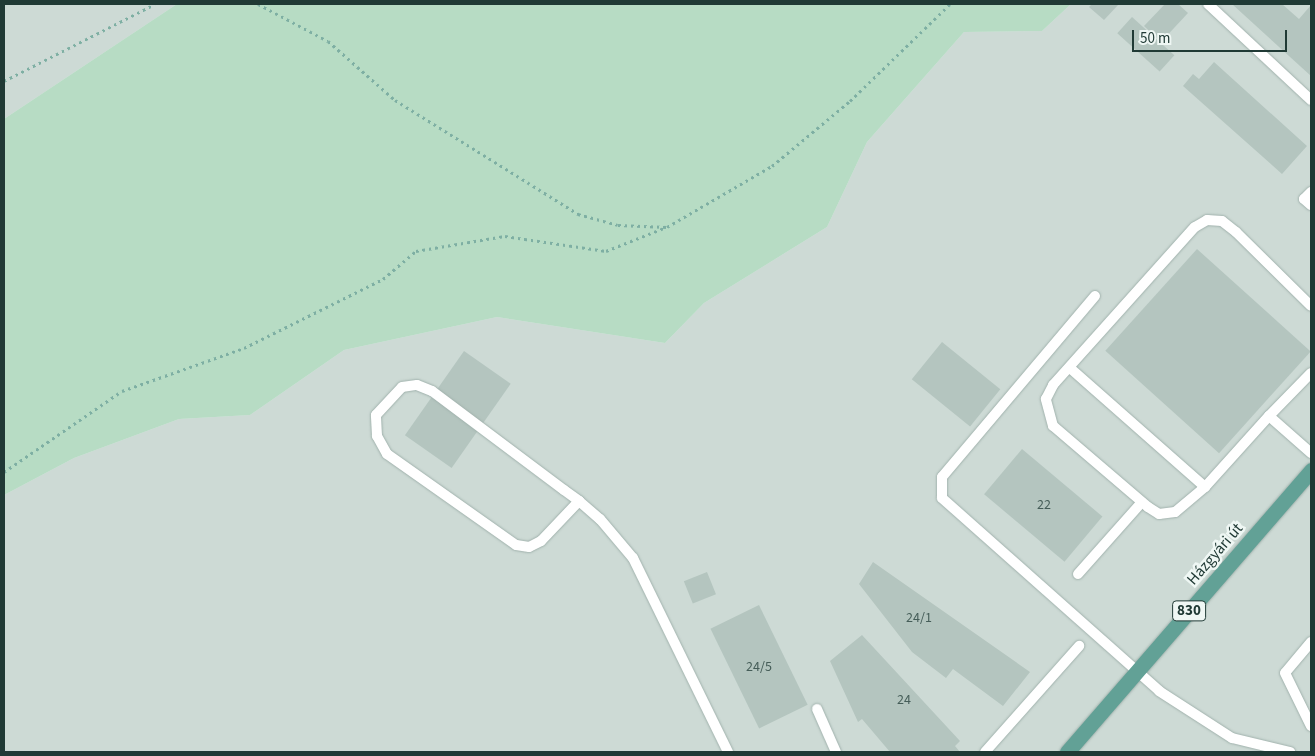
<!DOCTYPE html>
<meta charset="utf-8">
<style>
body{margin:0}
#map{position:relative;width:1315px;height:756px;overflow:hidden;background:#deeae6;font-family:"Source Sans 3",sans-serif}
div>[style]{position:absolute}
[style*='--x']{left:calc(var(--x)*1px);top:calc(var(--y)*1px);width:calc(var(--w)*1px);rotate:calc(var(--a)*1deg)}
.built>*{inset:0;background:#cddad5}
.green>*{inset:0;background:#b7dcc4}
.building>*{inset:0;background:#b4c5bf;transform-origin:0 0}
.path>*{height:3px;margin-top:-1.5px;transform-origin:0;background:repeating-linear-gradient(90deg,#7eafa3 0 2.5px,transparent 0 6.5px)}
.roads{filter:drop-shadow(0 0 1px #a1b2ad) drop-shadow(0 0 1px #a1b2ad)}
.service>*{height:10px;margin:-5px;padding:0 5px;transform-origin:5px;border-radius:5px;background:#fff}
.primary>*{height:15px;margin:-7.5px;padding:0 7.5px;transform-origin:7.5px;border-radius:7.5px;background:#62a196}
span{translate:-50% -50%;white-space:nowrap;text-align:center;line-height:1.15;-webkit-text-stroke:5px #eff7f4;paint-order:stroke}
.number-label{font-size:14px;color:#455d58}
.number-label span{-webkit-text-stroke-width:0}
.shield-label span{padding:1px 4px;background:#eff7f4;border:1px solid;border-radius:4px;-webkit-text-stroke-width:0}
.shield-label{font-size:15px;color:#203a35;font-weight:700}
.street-label{font-size:16px;color:#203a35}
.frame{position:absolute;inset:0;border:5px solid #203a35;pointer-events:none}
.scale{position:absolute;left:1132px;top:30px;width:155px;height:22px;box-sizing:border-box;border:2px solid #203a35;border-top:0;padding-left:6px;font-size:15px;line-height:18px;white-space:nowrap;color:#203a35;-webkit-text-stroke:4px #eff7f4;paint-order:stroke}
</style>
<div id="map">
<div class="built">
<i style="clip-path:polygon(4px 4px,177px 4px,4px 119px)"></i>
<i style="clip-path:polygon(1071px 4px,1311px 4px,1311px 752px,4px 752px,4px 495px,74px 458px,179px 419px,250px 415px,344px 350px,497px 317px,665px 343px,704px 303px,827px 227px,867px 142px,964px 32px,1042px 31px)"></i>
</div>
<div class="green">
<i style="clip-path:polygon(177px 4px,1071px 4px,1042px 31px,964px 32px,867px 142px,827px 227px,704px 303px,665px 343px,497px 317px,344px 350px,250px 415px,179px 419px,74px 458px,4px 495px,4px 119px)"></i>
</div>
<div class="building">
<i style="clip-path:polygon(1092px 4px,1119px 4px,1104px 20px,1089px 7px)"></i>
<i style="clip-path:polygon(1165px 4px,1178px 4px,1188px 13px,1161px 42px,1144px 26px)"></i>
<i style="clip-path:polygon(1232px 4px,1282px 4px,1299px 19px,1311px 5px,1311px 76px)"></i>
<i style="left:1132px;top:17px;width:57px;height:22px;rotate:42deg"></i>
<i style="clip-path:polygon(1214px 62px,1307px 146px,1282px 174px,1183px 86px,1193px 74px,1199px 79px)"></i>
<i style="left:1197px;top:249px;width:153px;height:137px;rotate:42deg"></i>
<i style="left:942px;top:342px;width:75px;height:48px;rotate:39deg"></i>
<i style="left:464px;top:351px;width:57px;height:103px;rotate:35deg"></i>
<i style="left:1022px;top:449px;width:105px;height:59px;rotate:40deg"></i>
<i style="clip-path:polygon(873px 562px,1030px 672px,1003px 706px,953px 669px,946px 678px,912px 652px,859px 584px)"></i>
<i style="left:707px;top:572px;width:24px;height:25px;rotate:68deg"></i>
<i style="left:759px;top:605px;width:111px;height:54px;rotate:64deg"></i>
<i style="clip-path:polygon(862px 635px,960px 741px,955px 746px,960px 752px,890px 752px,862px 719px,858px 722px,830px 661px)"></i>
</div>
<div class="path">
<i style="--x:258;--y:4;--w:79;--a:27.9"></i>
<i style="--x:328;--y:41;--w:89;--a:41.4"></i>
<i style="--x:395;--y:100;--w:216;--a:31.9"></i>
<i style="--x:578;--y:214;--w:41;--a:15.4"></i>
<i style="--x:618;--y:225;--w:49;--a:2.3"></i>
<i style="--x:667;--y:227;--w:121;--a:-30.2"></i>
<i style="--x:772;--y:166;--w:102;--a:-39.8"></i>
<i style="--x:850;--y:101;--w:139;--a:-44.1"></i>
<i style="--x:4;--y:81;--w:169;--a:-27"></i>
<i style="--x:4;--y:472;--w:143;--a:-34.5"></i>
<i style="--x:122;--y:391;--w:129;--a:-19.4"></i>
<i style="--x:244;--y:348;--w:155;--a:-26.4"></i>
<i style="--x:383;--y:279;--w:43;--a:-40.3"></i>
<i style="--x:416;--y:251;--w:90;--a:-9.6"></i>
<i style="--x:505;--y:236;--w:102;--a:8.4"></i>
<i style="--x:606;--y:251;--w:62;--a:-21.6"></i>
</div>
<div class="roads">
<div class="service">
<i style="--x:1208;--y:4;--w:141;--a:43"></i>
<i style="--x:1311;--y:192;--w:10;--a:135"></i>
<i style="--x:1304;--y:199;--w:9;--a:41"></i>
<i style="--x:1095;--y:296;--w:237;--a:130.2"></i>
<i style="--x:942;--y:477;--w:21;--a:90"></i>
<i style="--x:942;--y:498;--w:290;--a:41.6"></i>
<i style="--x:1159;--y:691;--w:87;--a:32.8"></i>
<i style="--x:1232;--y:738;--w:60;--a:13.6"></i>
<i style="--x:1070;--y:368;--w:180;--a:41.4"></i>
<i style="--x:1205;--y:487;--w:96;--a:-48"></i>
<i style="--x:1269;--y:416;--w:56;--a:41.4"></i>
<i style="--x:1269;--y:416;--w:60;--a:-45.7"></i>
<i style="--x:1205;--y:487;--w:39;--a:140"></i>
<i style="--x:1175;--y:512;--w:16;--a:173"></i>
<i style="--x:1159;--y:514;--w:13;--a:-148"></i>
<i style="--x:1148;--y:507;--w:125;--a:-139.5"></i>
<i style="--x:1053;--y:426;--w:28;--a:-105"></i>
<i style="--x:1046;--y:399;--w:16;--a:-63"></i>
<i style="--x:1053;--y:385;--w:212;--a:-48.1"></i>
<i style="--x:1195;--y:227;--w:14;--a:-30"></i>
<i style="--x:1207;--y:220;--w:15;--a:4"></i>
<i style="--x:1222;--y:221;--w:18;--a:38"></i>
<i style="--x:1236;--y:232;--w:105;--a:44.6"></i>
<i style="--x:579;--y:501;--w:55;--a:133.5"></i>
<i style="--x:541;--y:541;--w:13;--a:153"></i>
<i style="--x:529;--y:547;--w:13;--a:-171"></i>
<i style="--x:516;--y:545;--w:158;--a:-144.8"></i>
<i style="--x:387;--y:454;--w:21;--a:-119"></i>
<i style="--x:377;--y:436;--w:21;--a:-93"></i>
<i style="--x:376;--y:415;--w:38;--a:-47"></i>
<i style="--x:402;--y:387;--w:15;--a:-8"></i>
<i style="--x:417;--y:385;--w:16;--a:22"></i>
<i style="--x:432;--y:391;--w:165;--a:36.9"></i>
<i style="--x:564;--y:490;--w:19;--a:36"></i>
<i style="--x:579;--y:501;--w:28;--a:41"></i>
<i style="--x:600;--y:519;--w:51;--a:49.8"></i>
<i style="--x:633;--y:558;--w:216;--a:63.9"></i>
<i style="--x:1078;--y:574;--w:96;--a:-48.4"></i>
<i style="--x:1311;--y:642;--w:40;--a:130"></i>
<i style="--x:1285;--y:673;--w:59;--a:63.9"></i>
<i style="--x:817;--y:709;--w:47;--a:66.2"></i>
<i style="--x:985;--y:752;--w:142;--a:-48.4"></i>
</div>
<div class="primary">
<i style="--x:1067;--y:752;--w:373;--a:-49.1"></i>
</div>
</div>
<div class="number-label">
<span style="left:1044px;top:505px">22</span>
<span style="left:919px;top:618px">24/1</span>
<span style="left:759px;top:667px">24/5</span>
<span style="left:904px;top:700px">24</span>
</div>
<div class="shield-label">
<span style="left:1189px;top:611px">830</span>
</div>
<div class="street-label">
<span style="left:1215px;top:554px;rotate:-49deg">Házgyári út</span>
</div>
<div class="frame"></div>
<div class="scale">50 m</div>
</div>
